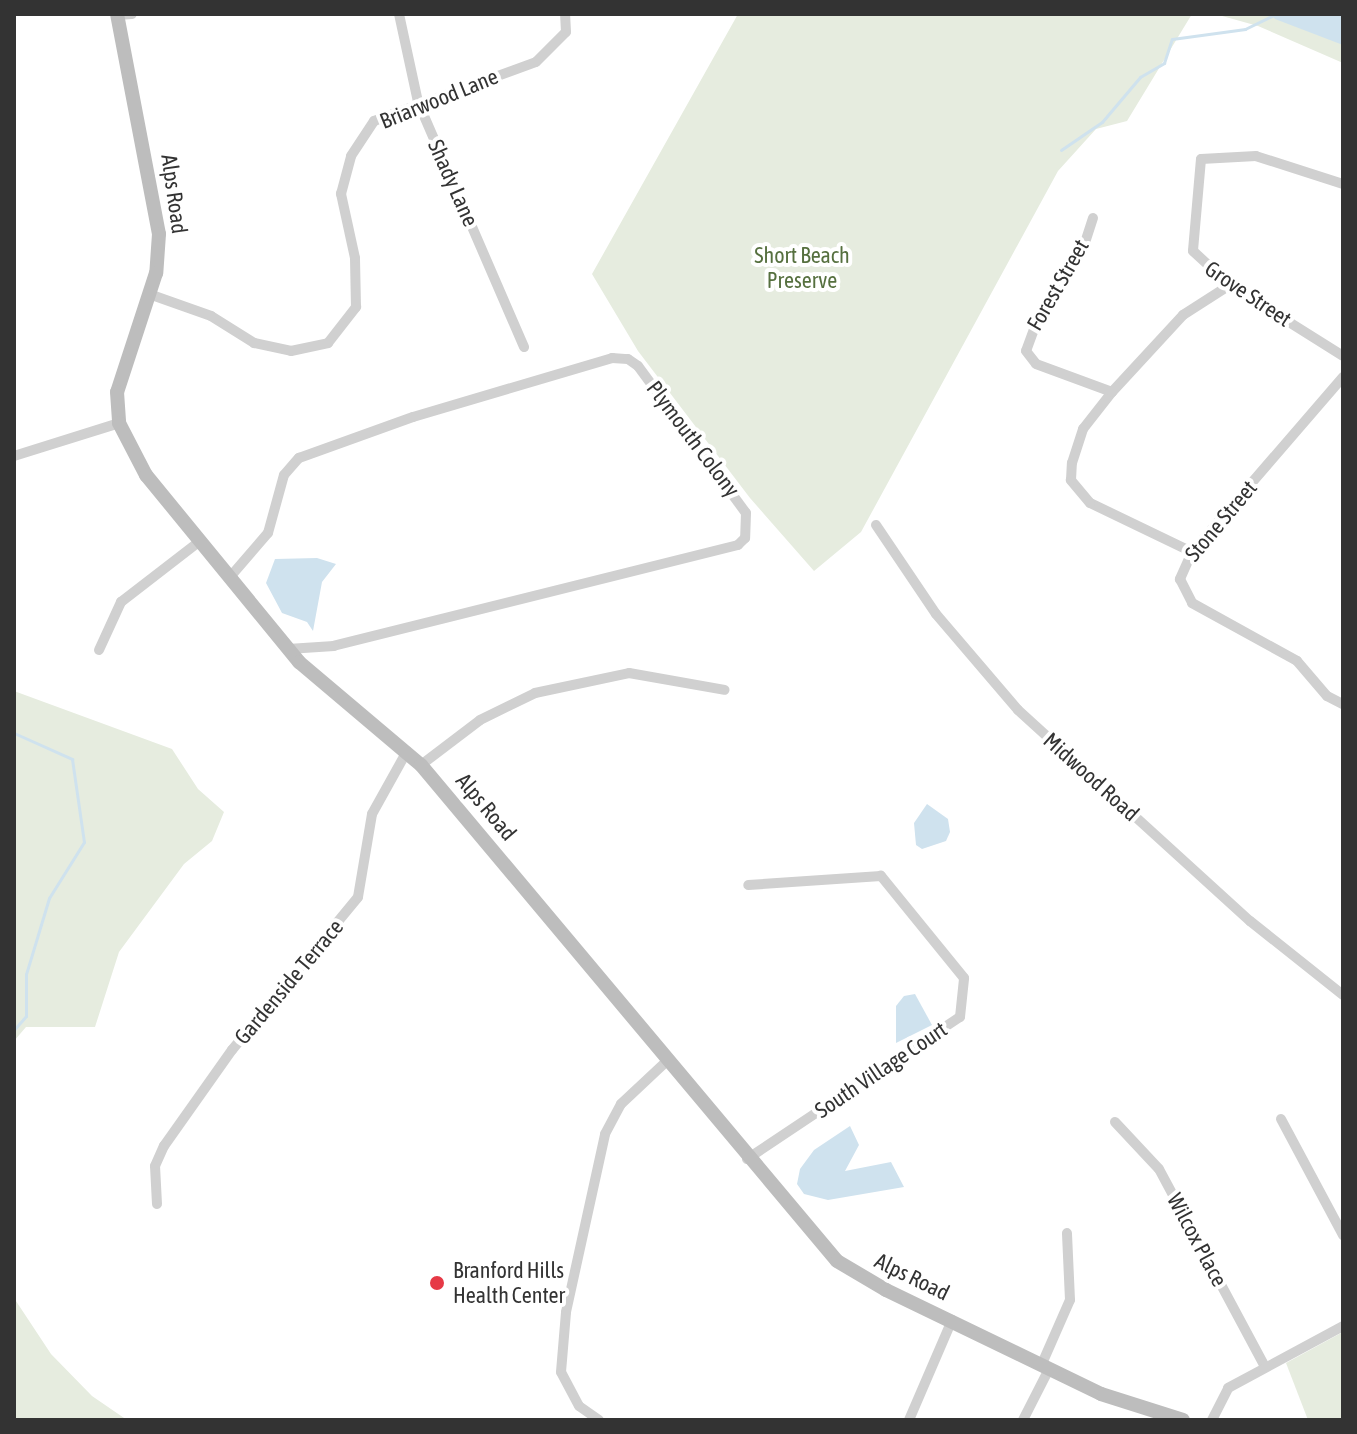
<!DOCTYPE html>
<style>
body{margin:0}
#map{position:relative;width:1357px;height:1434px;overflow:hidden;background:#fff;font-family:"Asap Condensed",sans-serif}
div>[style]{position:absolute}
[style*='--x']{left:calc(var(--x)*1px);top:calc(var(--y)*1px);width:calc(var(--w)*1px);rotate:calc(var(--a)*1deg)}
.green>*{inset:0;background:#e6ecdf}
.water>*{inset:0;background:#cfe2ee}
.stream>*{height:3px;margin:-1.5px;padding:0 1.5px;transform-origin:1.5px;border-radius:1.5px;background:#cfe2ee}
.street>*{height:10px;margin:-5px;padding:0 5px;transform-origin:5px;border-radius:5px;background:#d0d0d0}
.secondary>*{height:14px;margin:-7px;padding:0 7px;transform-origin:7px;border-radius:7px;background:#bdbdbd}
.dots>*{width:22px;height:22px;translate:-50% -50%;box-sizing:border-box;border:4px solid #fff;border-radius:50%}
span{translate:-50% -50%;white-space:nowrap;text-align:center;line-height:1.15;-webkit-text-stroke:8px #fff;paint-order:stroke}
.street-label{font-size:22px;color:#333}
.park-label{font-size:22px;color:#56703f}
.poi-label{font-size:22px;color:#333}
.left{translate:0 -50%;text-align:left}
.frame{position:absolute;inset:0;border:16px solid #333;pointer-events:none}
</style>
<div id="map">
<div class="green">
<i style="clip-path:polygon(738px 14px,1192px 14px,1127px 121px,1096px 129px,1058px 171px,861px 532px,814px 571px,750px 498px,638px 351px,592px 274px)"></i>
<i style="clip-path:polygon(1215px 14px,1343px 14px,1343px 63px,1258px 26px)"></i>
<i style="clip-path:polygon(14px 691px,172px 749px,198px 789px,224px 812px,212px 841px,184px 864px,119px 952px,95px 1027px,26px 1027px,14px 1041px)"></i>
<i style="clip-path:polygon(14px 1298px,51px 1354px,92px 1396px,127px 1420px,14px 1420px)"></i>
<i style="clip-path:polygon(1343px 1332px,1343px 1420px,1308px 1420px,1286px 1363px)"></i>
</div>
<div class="water">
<i style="clip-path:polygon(1271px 14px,1343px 14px,1343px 45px,1275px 19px)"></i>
<i style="clip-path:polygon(317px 558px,336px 564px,322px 582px,313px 631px,307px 622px,282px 613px,266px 583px,275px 559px)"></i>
<i style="clip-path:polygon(927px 804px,948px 819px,950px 832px,946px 841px,922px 849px,916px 845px,914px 823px)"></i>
<i style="clip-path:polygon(915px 994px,932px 1025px,896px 1043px,896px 1006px,904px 996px)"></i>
<i style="clip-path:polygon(850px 1126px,859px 1145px,845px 1171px,891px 1162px,904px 1187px,828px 1200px,804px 1194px,797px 1184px,800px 1169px,814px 1150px)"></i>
</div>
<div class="stream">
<i style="--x:1061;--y:150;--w:50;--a:-34.3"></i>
<i style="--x:1102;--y:122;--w:59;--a:-49.8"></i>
<i style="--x:1140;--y:77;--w:28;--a:-30"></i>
<i style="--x:1164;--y:63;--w:25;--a:-72"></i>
<i style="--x:1172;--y:39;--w:74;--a:-7.8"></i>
<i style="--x:1245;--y:29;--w:30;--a:-26"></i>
<i style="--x:14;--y:733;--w:64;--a:24.1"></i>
<i style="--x:72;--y:759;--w:84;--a:81.8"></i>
<i style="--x:84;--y:842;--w:66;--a:122"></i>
<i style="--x:49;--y:898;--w:79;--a:106.8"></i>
<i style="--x:26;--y:974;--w:42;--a:90"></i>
<i style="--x:26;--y:1016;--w:18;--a:131"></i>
<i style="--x:14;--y:1348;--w:1;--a:90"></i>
</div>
<div class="street">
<i style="--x:399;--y:14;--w:90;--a:77.8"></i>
<i style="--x:418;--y:102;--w:267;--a:66.6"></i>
<i style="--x:117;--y:15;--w:15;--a:-4"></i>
<i style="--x:1343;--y:184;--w:91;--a:-162.2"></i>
<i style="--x:1256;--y:156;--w:55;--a:176.9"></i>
<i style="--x:1201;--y:159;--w:92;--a:95"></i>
<i style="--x:1193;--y:251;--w:50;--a:42.6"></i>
<i style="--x:1230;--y:285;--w:133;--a:32.1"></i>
<i style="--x:1093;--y:218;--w:26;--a:108"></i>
<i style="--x:1085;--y:243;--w:83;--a:122.7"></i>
<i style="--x:1040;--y:313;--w:40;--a:110.2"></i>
<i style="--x:1026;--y:351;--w:16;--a:52"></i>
<i style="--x:1036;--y:364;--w:81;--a:20.2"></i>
<i style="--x:149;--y:294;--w:66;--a:19.5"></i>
<i style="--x:211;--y:316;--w:51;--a:32.1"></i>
<i style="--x:254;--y:343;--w:38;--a:12"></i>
<i style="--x:291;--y:351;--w:38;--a:-12"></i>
<i style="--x:328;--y:343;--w:46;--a:-52.1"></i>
<i style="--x:356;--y:307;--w:49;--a:-91.2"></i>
<i style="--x:355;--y:258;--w:66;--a:-102.3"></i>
<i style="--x:341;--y:194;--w:39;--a:-75"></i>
<i style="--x:351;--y:156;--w:42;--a:-56.7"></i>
<i style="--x:374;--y:121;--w:172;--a:-20"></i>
<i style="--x:536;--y:62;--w:42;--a:-45"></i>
<i style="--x:566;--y:32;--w:18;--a:-93"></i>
<i style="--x:1343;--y:377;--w:231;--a:130.8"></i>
<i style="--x:1192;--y:552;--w:30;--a:114"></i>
<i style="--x:1180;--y:579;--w:27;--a:63"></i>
<i style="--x:1192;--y:603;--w:120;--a:28.9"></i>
<i style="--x:1297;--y:661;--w:46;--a:49.4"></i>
<i style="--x:1327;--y:696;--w:18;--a:27"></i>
<i style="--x:14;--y:456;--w:110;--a:-17.4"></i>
<i style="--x:876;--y:525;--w:107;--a:56"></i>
<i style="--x:936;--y:614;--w:126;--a:49.5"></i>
<i style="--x:1018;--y:710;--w:314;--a:42.3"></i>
<i style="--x:1250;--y:921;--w:119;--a:38.5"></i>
<i style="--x:1192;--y:552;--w:113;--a:-154.3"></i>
<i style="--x:1090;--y:503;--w:30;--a:-130"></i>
<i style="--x:1071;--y:480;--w:17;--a:-87"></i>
<i style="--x:1072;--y:463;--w:36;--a:-72"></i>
<i style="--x:1083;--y:429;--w:47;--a:-51.9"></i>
<i style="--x:1112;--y:392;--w:105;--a:-47.3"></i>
<i style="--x:1183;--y:315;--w:56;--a:-32.6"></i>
<i style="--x:230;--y:577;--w:58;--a:-49.2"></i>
<i style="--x:268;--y:533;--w:60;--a:-74.6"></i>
<i style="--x:284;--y:475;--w:23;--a:-49"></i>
<i style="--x:299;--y:458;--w:121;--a:-19.8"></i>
<i style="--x:413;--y:417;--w:208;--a:-16.5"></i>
<i style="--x:612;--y:358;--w:16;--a:4"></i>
<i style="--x:628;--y:359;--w:12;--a:35"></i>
<i style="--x:638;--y:366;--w:182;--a:53.7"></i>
<i style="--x:746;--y:513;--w:25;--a:92"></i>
<i style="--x:745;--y:538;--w:10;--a:135"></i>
<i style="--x:738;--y:545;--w:416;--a:166"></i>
<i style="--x:334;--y:646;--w:46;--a:176.3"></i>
<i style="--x:99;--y:650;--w:53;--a:-65.4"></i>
<i style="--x:121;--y:602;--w:100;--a:-37.7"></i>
<i style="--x:421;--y:765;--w:74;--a:-37.3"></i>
<i style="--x:480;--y:720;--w:61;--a:-26.1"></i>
<i style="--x:535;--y:693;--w:96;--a:-12"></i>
<i style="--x:629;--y:673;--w:97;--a:10"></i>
<i style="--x:1281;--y:1119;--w:132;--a:61.9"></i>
<i style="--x:1115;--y:1122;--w:64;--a:46.9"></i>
<i style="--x:1159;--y:1169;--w:225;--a:61.8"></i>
<i style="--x:747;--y:1159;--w:256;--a:-33.7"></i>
<i style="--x:960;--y:1017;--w:39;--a:-84"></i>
<i style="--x:964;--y:978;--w:132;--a:-129.1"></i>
<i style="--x:881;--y:876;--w:133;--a:176.1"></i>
<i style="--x:157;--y:1204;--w:38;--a:-93"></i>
<i style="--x:155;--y:1166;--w:22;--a:-66"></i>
<i style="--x:164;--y:1146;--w:118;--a:-54.7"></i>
<i style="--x:232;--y:1050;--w:198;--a:-50.5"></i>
<i style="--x:358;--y:897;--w:84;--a:-80.4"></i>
<i style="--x:372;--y:814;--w:72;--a:-60.9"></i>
<i style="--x:1041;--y:1366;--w:72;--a:-66.3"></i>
<i style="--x:1070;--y:1300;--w:67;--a:-92.6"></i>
<i style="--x:599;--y:1420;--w:24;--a:-145"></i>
<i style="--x:579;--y:1406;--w:38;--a:-118"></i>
<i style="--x:561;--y:1372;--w:60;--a:-85.2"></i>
<i style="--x:566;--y:1312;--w:182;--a:-77.6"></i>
<i style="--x:605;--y:1134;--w:34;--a:-62"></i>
<i style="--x:621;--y:1104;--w:63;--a:-43.1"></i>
<i style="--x:909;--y:1420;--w:109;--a:-66.7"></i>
<i style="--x:1023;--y:1420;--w:57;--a:-63"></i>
<i style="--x:1212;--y:1420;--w:36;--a:-63"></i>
<i style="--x:1228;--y:1388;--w:131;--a:-28.3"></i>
</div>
<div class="secondary">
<i style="--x:117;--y:14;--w:224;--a:79.2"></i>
<i style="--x:159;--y:234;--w:39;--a:94"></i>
<i style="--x:156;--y:273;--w:125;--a:108.1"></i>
<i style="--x:117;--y:392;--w:31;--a:86"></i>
<i style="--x:119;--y:423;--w:59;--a:62.6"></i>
<i style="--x:146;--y:475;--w:242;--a:50.7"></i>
<i style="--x:299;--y:662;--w:160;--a:40.2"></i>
<i style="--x:421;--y:765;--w:647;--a:50.01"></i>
<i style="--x:837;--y:1261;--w:57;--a:30.6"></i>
<i style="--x:886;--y:1290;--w:239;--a:25.8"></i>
<i style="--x:1101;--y:1394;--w:86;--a:17.6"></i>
</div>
<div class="dots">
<i style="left:437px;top:1283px;background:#e63946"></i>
</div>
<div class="street-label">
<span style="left:439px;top:99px;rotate:-22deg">Briarwood Lane</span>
<span style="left:453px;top:183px;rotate:66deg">Shady Lane</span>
<span style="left:174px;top:194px;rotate:82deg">Alps Road</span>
<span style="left:1058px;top:285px;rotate:-60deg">Forest Street</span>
<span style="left:1248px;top:294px;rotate:34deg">Grove Street</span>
<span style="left:693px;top:439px;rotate:53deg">Plymouth Colony</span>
<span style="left:1221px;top:521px;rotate:-50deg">Stone Street</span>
<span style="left:1091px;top:777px;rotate:42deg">Midwood Road</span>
<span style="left:486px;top:807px;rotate:50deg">Alps Road</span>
<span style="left:289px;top:982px;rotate:-50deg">Gardenside Terrace</span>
<span style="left:881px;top:1070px;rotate:-34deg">South Village Court</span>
<span style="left:1197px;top:1240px;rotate:62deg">Wilcox Place</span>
<span style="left:912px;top:1277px;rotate:26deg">Alps Road</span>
</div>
<div class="park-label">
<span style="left:802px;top:268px">Short Beach<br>Preserve</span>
</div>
<div class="poi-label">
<span class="left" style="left:453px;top:1283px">Branford Hills<br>Health Center</span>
</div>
<div class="frame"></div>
</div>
